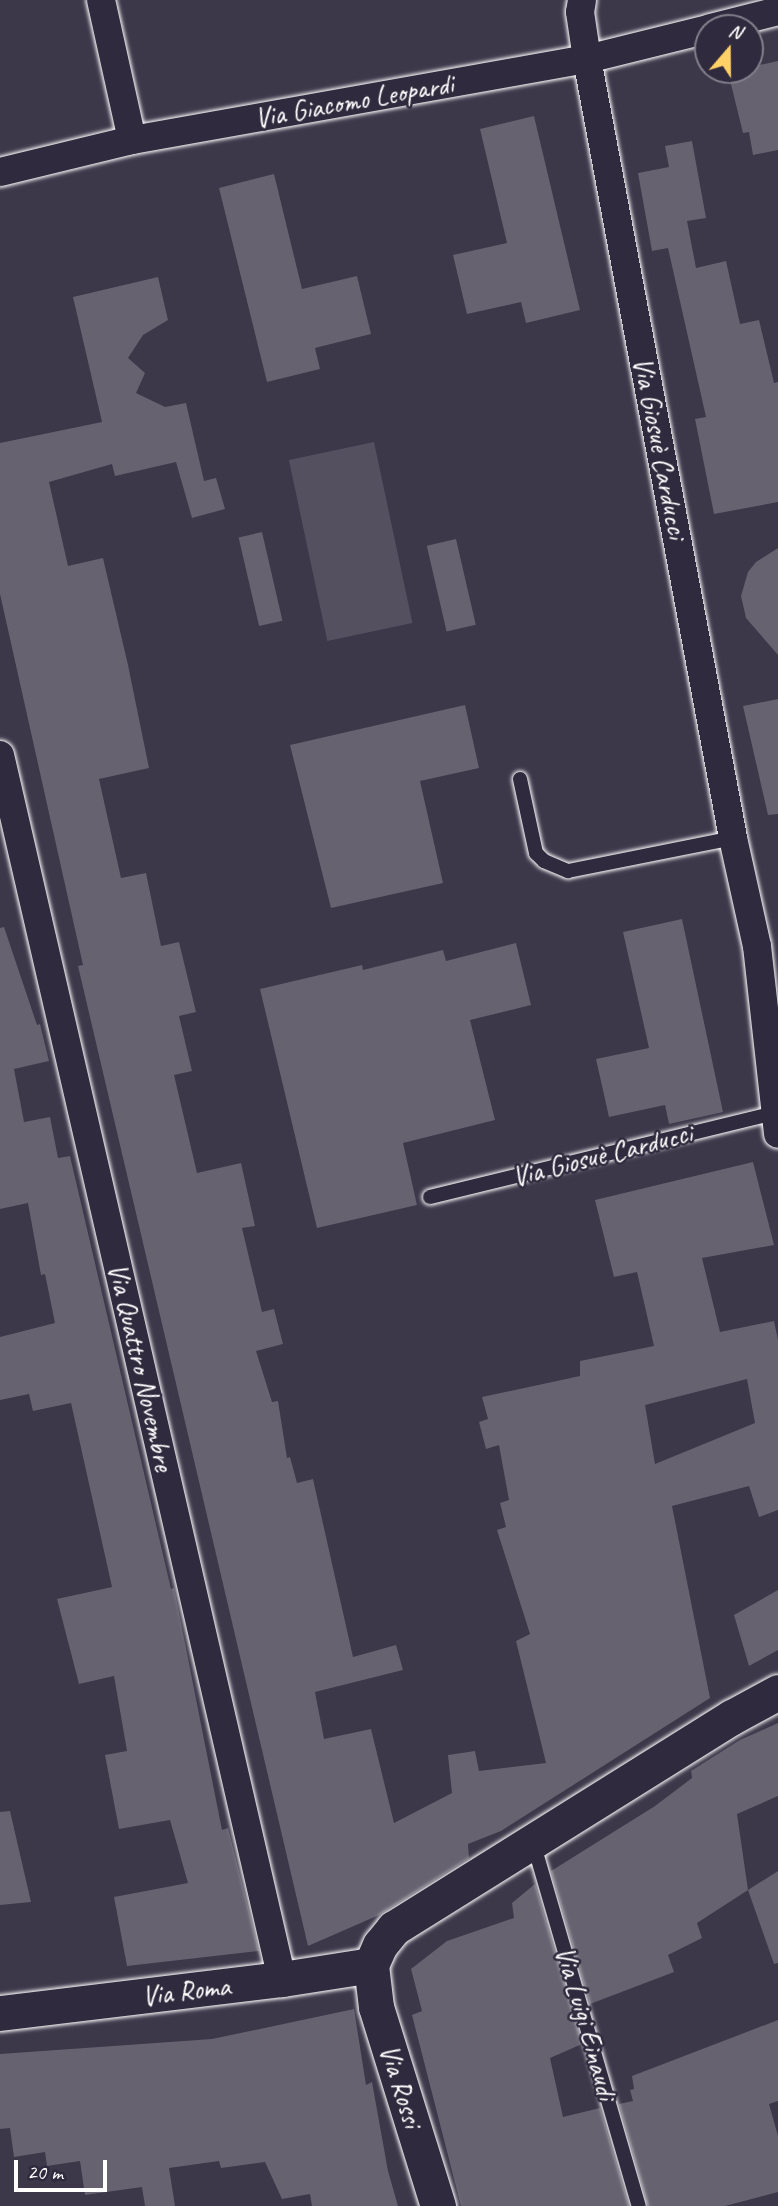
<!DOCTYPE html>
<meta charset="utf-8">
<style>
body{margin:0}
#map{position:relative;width:778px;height:2206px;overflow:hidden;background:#3c3749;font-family:Caveat,sans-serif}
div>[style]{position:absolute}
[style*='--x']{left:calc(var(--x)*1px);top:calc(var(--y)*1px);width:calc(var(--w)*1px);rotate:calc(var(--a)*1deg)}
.green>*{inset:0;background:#555060;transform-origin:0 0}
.building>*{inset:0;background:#666270;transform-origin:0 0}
.roads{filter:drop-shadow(0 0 2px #fff) drop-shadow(0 0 2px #fff)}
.service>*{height:14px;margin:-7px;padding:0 7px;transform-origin:7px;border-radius:7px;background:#2f2a3d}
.minor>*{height:28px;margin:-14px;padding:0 14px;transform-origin:14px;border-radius:14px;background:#2f2a3d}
.tertiary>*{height:35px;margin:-17.5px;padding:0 17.5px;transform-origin:17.5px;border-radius:17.5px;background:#2f2a3d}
span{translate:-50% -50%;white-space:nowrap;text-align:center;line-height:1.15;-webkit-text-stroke:5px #2f2a3d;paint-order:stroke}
.street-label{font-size:28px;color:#fff}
.north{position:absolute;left:694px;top:14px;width:70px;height:70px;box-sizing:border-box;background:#2f2a3d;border:2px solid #827f8b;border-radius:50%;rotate:20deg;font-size:19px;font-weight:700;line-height:28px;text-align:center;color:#fff}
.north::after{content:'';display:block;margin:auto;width:24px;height:32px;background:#ffd166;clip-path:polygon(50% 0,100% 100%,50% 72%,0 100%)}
.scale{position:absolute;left:14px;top:2160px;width:93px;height:32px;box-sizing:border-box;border:4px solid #fff;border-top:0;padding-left:9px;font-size:21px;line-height:24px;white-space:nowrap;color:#fff;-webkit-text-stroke:5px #2f2a3d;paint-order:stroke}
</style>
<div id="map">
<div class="green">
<i style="left:374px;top:442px;width:185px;height:87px;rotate:78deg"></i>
</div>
<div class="building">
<i style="clip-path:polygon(778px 61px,778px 150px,753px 155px,749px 132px,743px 133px,728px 72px,750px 70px,750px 67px)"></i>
<i style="clip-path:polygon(534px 116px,580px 310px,526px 323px,521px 302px,467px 314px,453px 255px,507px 243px,480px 129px)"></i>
<i style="clip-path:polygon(692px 141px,706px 218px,687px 221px,696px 268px,726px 261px,740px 324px,759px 320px,774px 383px,778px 382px,778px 502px,714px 514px,695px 419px,706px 417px,668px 248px,652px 251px,638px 173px,669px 167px,665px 146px)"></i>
<i style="clip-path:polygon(274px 174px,302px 289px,357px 276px,371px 334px,315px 348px,320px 369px,267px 382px,219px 188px)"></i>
<i style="clip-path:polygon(evenodd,158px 277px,168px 320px,143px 335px,128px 358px,145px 373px,136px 393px,165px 407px,186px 403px,204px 481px,216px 478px,225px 509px,192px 518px,176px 462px,115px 476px,112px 464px,49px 482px,68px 566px,103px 558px,128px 665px,149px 768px,99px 779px,121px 878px,146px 873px,161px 946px,179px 942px,196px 1012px,179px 1016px,192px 1071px,174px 1075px,197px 1173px,241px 1163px,255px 1226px,242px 1228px,262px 1312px,274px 1309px,283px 1344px,256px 1351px,272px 1402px,278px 1401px,287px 1458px,290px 1457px,297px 1483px,313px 1479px,353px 1657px,396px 1645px,403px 1670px,315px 1692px,324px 1739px,371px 1729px,394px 1823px,452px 1793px,448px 1755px,475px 1751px,479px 1771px,546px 1763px,516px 1641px,530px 1634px,497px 1530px,506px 1527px,500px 1503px,509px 1500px,499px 1445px,486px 1449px,479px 1422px,488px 1419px,482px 1397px,580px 1376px,580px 1361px,654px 1346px,637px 1272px,614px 1277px,595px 1200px,753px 1162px,774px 1245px,702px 1258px,720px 1332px,774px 1321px,778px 1340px,778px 1510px,759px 1517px,749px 1486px,672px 1506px,710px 1698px,501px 1831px,468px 1844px,469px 1858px,379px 1915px,308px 1946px,78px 966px,83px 965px,0 594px,0 443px,102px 422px,73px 297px,158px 277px,747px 1379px,755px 1423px,655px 1464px,645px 1405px,747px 1379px)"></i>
<i style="left:262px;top:532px;width:91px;height:24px;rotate:77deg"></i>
<i style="left:456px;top:539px;width:88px;height:30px;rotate:77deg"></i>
<i style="clip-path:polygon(778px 548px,778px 655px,746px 618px,741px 596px,748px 572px,756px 562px)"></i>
<i style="clip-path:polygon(778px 699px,778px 814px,768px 815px,743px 706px)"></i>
<i style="clip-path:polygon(465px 705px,479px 768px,420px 781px,443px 883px,331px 908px,290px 745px)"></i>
<i style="clip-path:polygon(682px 919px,723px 1112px,669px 1124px,665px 1105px,609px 1117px,596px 1059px,649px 1048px,623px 932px)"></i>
<i style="clip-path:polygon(4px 927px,37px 1025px,40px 1024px,49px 1061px,14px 1069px,24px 1122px,50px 1117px,58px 1158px,70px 1156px,171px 1589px,174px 1588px,222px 1830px,228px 1828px,259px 1951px,127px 1966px,114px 1897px,188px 1883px,170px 1820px,119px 1829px,105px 1755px,127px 1751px,114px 1676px,79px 1684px,57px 1599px,112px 1587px,71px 1403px,33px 1411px,29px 1394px,0 1400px,0 1337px,55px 1323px,45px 1274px,41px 1275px,28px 1203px,0 1209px,0 928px)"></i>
<i style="clip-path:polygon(516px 943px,531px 1005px,470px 1020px,495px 1120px,403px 1143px,417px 1205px,317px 1228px,260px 989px,362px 965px,363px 970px,443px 950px,446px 961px)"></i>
<i style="clip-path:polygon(778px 1590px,778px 1650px,749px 1666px,734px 1615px)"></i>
<i style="clip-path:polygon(778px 1723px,778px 1796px,737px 1814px,748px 1890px,697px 1923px,702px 1938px,668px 1955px,674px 1972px,590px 2004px,551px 1871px,655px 1806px,692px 1778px,691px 1771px,740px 1740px)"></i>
<i style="clip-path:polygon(10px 1811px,31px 1902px,0 1905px,0 1812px)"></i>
<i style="clip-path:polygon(778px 1871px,778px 1963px,774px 1964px,748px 1890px)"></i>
<i style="clip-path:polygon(535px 1884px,582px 2044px,550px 2058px,563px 2117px,600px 2108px,629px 2206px,461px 2206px,412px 2015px,422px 2011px,411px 1969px,447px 1941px,514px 1918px,512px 1903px)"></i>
<i style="clip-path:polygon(354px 2009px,366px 2085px,372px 2082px,388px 2171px,398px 2206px,312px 2206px,310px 2194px,282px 2199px,265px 2162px,221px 2168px,219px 2161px,169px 2168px,175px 2206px,145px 2206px,142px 2187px,85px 2195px,80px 2161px,47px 2166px,45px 2152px,14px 2157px,10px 2128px,0 2129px,0 2054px,212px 2039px)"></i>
<i style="clip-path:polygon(778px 2020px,778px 2101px,769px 2104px,778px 2136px,778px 2192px,725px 2206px,648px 2206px,619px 2104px,633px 2101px,630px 2090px,634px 2089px,632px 2076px)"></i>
</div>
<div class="roads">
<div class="service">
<i style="--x:520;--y:779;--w:76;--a:77.8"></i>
<i style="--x:536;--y:853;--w:11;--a:45"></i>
<i style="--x:544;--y:861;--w:26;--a:23"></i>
<i style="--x:568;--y:871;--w:168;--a:-11.3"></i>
<i style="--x:430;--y:1197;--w:354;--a:-13.7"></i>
<i style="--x:533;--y:1842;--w:379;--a:73.8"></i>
</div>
<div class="minor">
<i style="--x:101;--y:0;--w:143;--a:77.5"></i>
<i style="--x:582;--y:0;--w:12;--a:99"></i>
<i style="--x:580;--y:12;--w:48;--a:81.5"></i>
<i style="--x:587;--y:59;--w:793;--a:79.38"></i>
<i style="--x:733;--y:838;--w:111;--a:77.5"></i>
<i style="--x:757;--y:946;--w:189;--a:83.6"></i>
<i style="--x:711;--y:28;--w:69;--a:-14.2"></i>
<i style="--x:0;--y:172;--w:136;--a:-13.6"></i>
<i style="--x:132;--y:140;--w:462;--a:-10.1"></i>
<i style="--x:587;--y:59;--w:125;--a:-13.9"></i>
<i style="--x:0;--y:755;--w:1256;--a:77.03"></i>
</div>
<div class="tertiary">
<i style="--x:0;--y:2013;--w:284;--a:-6.9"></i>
<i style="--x:282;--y:1979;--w:90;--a:-8.9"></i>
<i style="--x:438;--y:2206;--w:208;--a:-107.3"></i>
<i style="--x:376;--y:2007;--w:42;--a:-96.8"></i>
<i style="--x:371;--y:1965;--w:22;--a:-66"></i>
<i style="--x:380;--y:1945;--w:22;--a:-51"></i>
<i style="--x:394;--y:1928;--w:398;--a:-32"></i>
<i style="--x:732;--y:1717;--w:52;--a:-28.5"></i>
</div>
</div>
<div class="street-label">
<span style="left:354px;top:101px;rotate:-10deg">Via Giacomo Leopardi</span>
<span style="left:660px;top:448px;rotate:79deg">Via Giosuè Carducci</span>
<span style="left:602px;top:1155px;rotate:-14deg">Via Giosuè Carducci</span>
<span style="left:141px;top:1367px;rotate:77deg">Via Quattro Novembre</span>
<span style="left:186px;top:1991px;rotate:-7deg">Via Roma</span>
<span style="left:586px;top:2023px;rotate:74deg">Via Luigi Einaudi</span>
<span style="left:401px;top:2086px;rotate:73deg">Via Rossi</span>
</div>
<div class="north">N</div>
<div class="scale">20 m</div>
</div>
